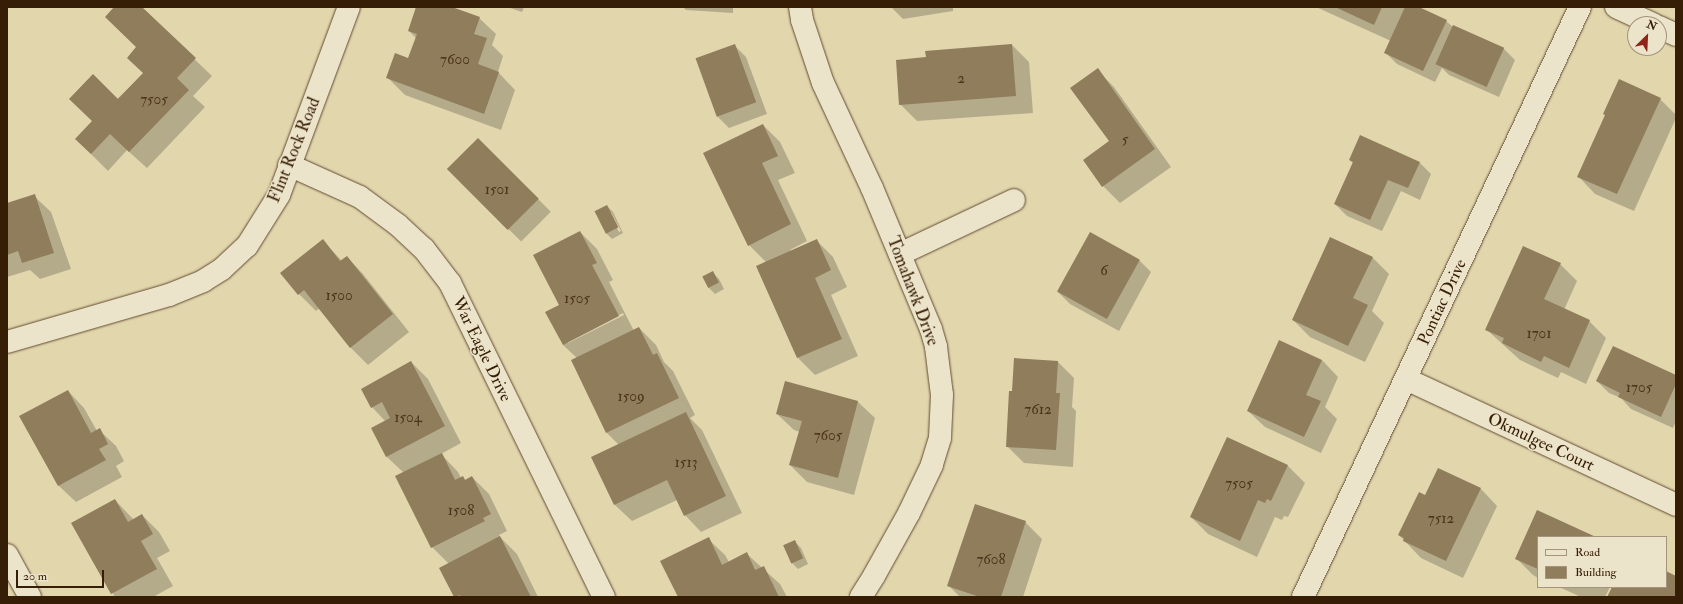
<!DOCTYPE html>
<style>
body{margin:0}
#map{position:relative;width:1683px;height:604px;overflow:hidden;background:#e2d6ad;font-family:"IM FELL Double Pica",serif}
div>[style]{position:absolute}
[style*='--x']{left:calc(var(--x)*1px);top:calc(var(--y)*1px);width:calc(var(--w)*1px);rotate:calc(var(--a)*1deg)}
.shadow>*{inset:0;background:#0003;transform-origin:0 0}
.building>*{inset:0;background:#8f7d5c;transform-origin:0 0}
.roads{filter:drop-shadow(0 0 1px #614b2f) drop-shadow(0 0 1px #614b2f)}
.minor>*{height:22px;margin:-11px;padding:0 11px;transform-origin:11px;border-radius:11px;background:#ece4ca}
span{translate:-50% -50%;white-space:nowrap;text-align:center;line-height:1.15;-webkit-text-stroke:3px #ece4ca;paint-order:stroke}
.number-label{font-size:15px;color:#4c351b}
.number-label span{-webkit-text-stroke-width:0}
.street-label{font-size:17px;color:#361d05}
.frame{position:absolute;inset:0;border:8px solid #361d05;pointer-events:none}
.legend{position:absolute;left:1537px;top:536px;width:130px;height:52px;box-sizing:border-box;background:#ece4ca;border:1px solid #a3947b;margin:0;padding:5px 7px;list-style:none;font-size:12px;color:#361d05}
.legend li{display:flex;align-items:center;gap:8px;height:20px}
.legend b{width:20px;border:1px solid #a3947b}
.north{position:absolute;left:1627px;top:16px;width:40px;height:40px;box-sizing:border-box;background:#ece4ca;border:1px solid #a3947b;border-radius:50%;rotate:24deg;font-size:11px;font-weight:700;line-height:16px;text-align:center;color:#361d05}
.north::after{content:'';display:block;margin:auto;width:14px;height:18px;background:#8f2418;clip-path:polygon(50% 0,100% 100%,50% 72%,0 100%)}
.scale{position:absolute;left:16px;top:570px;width:88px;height:18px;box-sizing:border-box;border:2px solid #361d05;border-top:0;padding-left:5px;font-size:12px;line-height:14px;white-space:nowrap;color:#361d05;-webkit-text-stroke:3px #ece4ca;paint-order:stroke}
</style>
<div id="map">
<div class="shadow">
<i style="clip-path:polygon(116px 7px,140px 7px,212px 76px,193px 96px,205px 107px,147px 168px,127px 150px,108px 171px,76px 139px,144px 73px,137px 48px)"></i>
<i style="clip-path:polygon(417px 7px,449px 7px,479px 18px,496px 34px,492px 45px,503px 56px,498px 72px,515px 90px,501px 130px,405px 95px,388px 78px,409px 59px,416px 38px,409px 31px)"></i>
<i style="clip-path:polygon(507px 7px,524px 7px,522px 12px)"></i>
<i style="clip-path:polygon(683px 7px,733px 7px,733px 13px,686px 10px)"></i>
<i style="clip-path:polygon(891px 7px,953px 7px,953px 11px,903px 19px)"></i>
<i style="clip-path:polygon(1316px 7px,1416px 7px,1446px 21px,1453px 27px,1503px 48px,1515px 60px,1499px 97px,1449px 75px,1442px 68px,1435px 82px,1397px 64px,1385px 52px,1391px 41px)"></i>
<i style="clip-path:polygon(734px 45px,746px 57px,767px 114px,729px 128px,717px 116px)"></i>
<i style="clip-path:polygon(1012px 45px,1029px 62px,1033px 113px,917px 121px,900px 104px,927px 58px)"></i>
<i style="clip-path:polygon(1097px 70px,1114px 87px,1171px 167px,1120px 203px,1103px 186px,1111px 142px)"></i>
<i style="clip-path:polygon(1660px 99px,1676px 115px,1676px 118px,1634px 211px,1595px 194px,1579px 177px,1606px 116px)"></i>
<i style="clip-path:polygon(763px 125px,780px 142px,795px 173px,778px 180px,807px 241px,790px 250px,791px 251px,816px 240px,833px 257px,847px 287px,831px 295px,858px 356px,815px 375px,798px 358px,757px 266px,766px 262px,749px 245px)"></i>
<i style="left:478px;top:139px;width:103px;height:42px;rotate:45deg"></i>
<i style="clip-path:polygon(1350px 160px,1419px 162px,1431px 174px,1420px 200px,1401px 191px,1382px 231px,1347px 216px,1335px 204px,1353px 163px)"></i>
<i style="clip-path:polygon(34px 196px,51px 212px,71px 269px,40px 279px,30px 270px,7px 277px,7px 205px)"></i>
<i style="clip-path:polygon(evenodd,607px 206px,613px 212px,623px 233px,612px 239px,606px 233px,596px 212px,607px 206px,609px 212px,611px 212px,621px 231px,619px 232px,609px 212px)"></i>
<i style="clip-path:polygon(evenodd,580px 232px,597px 249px,613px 280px,609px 282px,634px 331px,639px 328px,656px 345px,664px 362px,673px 371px,695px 415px,690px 418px,702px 430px,742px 513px,701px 532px,685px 515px,677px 500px,632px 521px,615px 505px,593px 457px,619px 445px,607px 433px,572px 361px,577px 358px,563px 345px,560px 305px,580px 232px,623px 313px,624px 315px,568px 343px,568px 341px,623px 313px)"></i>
<i style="clip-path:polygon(322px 240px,342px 261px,347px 257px,363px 274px,409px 332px,368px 365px,351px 348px,320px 308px,316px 311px,299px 294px)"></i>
<i style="clip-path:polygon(1372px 257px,1389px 274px,1372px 311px,1384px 323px,1365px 362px,1310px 337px,1293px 320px)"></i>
<i style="clip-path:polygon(1139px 260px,1151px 272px,1119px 331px,1070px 304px,1058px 292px)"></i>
<i style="clip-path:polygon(1560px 264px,1577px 281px,1564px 310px,1589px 321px,1606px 338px,1586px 384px,1561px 372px,1558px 378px,1520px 360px,1486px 329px)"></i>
<i style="clip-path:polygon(713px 273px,719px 279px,724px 289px,715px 294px,709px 288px,704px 277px)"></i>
<i style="clip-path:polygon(1322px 360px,1338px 377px,1325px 407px,1337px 419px,1321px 453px,1265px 427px,1248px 411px)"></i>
<i style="clip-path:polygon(1057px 361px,1074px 378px,1072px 407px,1076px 411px,1073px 467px,1024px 463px,1007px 446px,1013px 392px)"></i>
<i style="clip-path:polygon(411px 362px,428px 379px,461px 443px,441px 454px,458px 472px,461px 478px,466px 480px,472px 477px,489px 494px,507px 531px,499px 535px,501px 538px,517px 554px,538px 597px,455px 597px,440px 568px,449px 564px,432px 547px,404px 473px,387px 457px,372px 429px,386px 422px,372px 407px)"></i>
<i style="clip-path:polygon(1676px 376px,1676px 421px,1673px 428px,1631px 409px,1621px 398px,1609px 393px,1597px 381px)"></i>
<i style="clip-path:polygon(786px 382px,858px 402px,875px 418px,854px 495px,807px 482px,790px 465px,800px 432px,794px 430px,777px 414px)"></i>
<i style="clip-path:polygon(68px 391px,84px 408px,97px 431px,99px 430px,116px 446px,124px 461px,116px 466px,122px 477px,76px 502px,59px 486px,21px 416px)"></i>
<i style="clip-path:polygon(1228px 438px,1288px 466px,1305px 483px,1288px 517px,1284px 516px,1282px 520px,1275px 517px,1257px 557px,1208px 534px,1191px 517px)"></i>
<i style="clip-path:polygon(1438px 469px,1481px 489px,1497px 506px,1463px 578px,1421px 558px,1399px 535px,1426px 496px)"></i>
<i style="clip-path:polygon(115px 500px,134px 520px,142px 515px,159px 532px,170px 551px,157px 558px,173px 586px,153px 597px,115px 597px,72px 523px)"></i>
<i style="clip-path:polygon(1537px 511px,1593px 537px,1538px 537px,1538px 578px,1533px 575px,1516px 558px)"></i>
<i style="clip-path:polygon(1025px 522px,1042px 539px,1023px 597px,960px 597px,949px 586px)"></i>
<i style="clip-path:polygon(708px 539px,725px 555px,729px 562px,747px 554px,780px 584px,787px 597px,679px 597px)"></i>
<i style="clip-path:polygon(795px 542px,801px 548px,808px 564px,798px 569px,792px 563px,785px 546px)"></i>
<i style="clip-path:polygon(1559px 587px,1610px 587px,1605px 597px,1581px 597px)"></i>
</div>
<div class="building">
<i style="clip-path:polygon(114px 7px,142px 7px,196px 58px,177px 78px,189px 90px,129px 152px,110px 134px,91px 154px,75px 139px,92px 121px,69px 99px,93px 74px,118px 99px,143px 73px,127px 58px,136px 47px,105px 17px)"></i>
<i style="clip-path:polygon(416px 7px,452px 7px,480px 17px,474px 34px,487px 38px,478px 64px,499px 72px,484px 114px,386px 78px,395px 53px,408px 58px,417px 34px,408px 31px)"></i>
<i style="clip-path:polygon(1335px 7px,1382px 7px,1374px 25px)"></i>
<i style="clip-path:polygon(1405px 7px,1419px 7px,1447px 20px,1423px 71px,1384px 53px)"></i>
<i style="left:1453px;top:25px;width:56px;height:43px;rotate:24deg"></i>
<i style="left:735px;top:44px;width:62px;height:42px;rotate:70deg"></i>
<i style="clip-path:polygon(1012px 44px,1016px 96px,899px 105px,896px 60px,926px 57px,925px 51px)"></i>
<i style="clip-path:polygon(1098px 68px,1155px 149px,1102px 187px,1083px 160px,1109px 141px,1070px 88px)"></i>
<i style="clip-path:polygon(1619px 79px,1661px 98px,1617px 194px,1577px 177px,1605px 115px,1603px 114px)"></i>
<i style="clip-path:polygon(763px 124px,778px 156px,762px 163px,791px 224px,748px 246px,703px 153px)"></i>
<i style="clip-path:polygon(1360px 135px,1420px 162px,1408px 188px,1388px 180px,1370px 220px,1334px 204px,1353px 162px,1349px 160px)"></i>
<i style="left:478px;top:138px;width:86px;height:44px;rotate:45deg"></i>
<i style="clip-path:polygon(35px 194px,54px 253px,22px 263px,18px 251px,7px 255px,7px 203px)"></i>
<i style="left:607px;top:205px;width:25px;height:14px;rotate:63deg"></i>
<i style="clip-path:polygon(580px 231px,597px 263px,592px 265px,619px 316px,563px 345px,545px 312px,559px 305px,533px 255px)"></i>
<i style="left:1090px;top:232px;width:57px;height:68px;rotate:29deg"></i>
<i style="clip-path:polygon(1330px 237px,1373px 257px,1353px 298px,1368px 305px,1348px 346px,1292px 320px)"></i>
<i style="clip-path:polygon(323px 239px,340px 261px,347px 256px,393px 314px,350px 348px,304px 290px,298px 295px,280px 273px)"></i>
<i style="clip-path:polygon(817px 239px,831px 270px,815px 278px,842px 339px,797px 358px,756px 266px)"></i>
<i style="clip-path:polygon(1523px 246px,1561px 263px,1544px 299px,1590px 320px,1569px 368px,1544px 356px,1541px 362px,1502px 343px,1504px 338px,1485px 330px)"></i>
<i style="left:713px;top:271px;width:13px;height:12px;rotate:63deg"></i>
<i style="clip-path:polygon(639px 327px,653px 355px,657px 353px,679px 398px,606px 433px,571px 360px)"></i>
<i style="clip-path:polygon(1279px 340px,1322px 360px,1306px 395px,1321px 401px,1304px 437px,1247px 411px)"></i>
<i style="clip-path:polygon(1613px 346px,1676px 375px,1676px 384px,1661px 417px,1618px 397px,1620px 393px,1596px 381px)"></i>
<i style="clip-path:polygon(1014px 358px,1058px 361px,1056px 393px,1060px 393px,1056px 450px,1006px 447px,1009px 391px,1012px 391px)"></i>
<i style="clip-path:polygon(411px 361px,445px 426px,386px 457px,371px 428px,390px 418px,382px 402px,371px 408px,361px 389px)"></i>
<i style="clip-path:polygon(785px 381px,858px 401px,838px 478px,789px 465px,802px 421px,776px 414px)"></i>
<i style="clip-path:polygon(68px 390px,91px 433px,100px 428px,108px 444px,99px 449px,106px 460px,58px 486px,19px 416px)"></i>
<i style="clip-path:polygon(686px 412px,726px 496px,684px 516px,667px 480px,614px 505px,591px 457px)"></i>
<i style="clip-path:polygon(1227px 437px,1288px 465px,1271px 501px,1267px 499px,1265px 503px,1258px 500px,1240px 541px,1190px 517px)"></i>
<i style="clip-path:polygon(442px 453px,455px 480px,463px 476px,465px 480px,472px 476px,491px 514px,483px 518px,485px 521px,431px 548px,395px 476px)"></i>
<i style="clip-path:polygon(1438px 468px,1481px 488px,1446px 561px,1403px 541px,1404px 538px,1398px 535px,1419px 492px,1425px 495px)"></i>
<i style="clip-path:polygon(115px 499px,128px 522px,142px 514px,153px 534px,141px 541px,157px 569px,111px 594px,71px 523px)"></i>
<i style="clip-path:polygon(975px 504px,1026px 521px,1001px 597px,980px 597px,947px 586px)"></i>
<i style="clip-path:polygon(1537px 510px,1596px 537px,1538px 537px,1538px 569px,1515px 559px)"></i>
<i style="clip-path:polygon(500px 536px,531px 597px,461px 597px,460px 595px,454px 597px,439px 568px)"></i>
<i style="clip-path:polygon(709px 537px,722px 565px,747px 552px,755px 570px,764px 566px,779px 597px,678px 597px,660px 561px)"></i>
<i style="left:795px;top:540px;width:20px;height:13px;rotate:66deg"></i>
<i style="clip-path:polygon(1666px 571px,1676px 576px,1676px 597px,1607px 597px,1612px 587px,1666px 587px)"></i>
</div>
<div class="roads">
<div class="minor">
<i style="--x:800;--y:7;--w:13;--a:81"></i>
<i style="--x:802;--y:20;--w:66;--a:71.6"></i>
<i style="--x:823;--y:83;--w:116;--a:65"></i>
<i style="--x:872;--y:188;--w:153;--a:67.3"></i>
<i style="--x:931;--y:329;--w:19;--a:74"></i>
<i style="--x:936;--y:347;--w:48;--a:82.9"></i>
<i style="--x:942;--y:395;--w:43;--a:92.7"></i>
<i style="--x:940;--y:438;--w:28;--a:107"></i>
<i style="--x:932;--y:465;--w:53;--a:115.6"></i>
<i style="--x:909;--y:513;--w:72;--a:119.1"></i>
<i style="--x:874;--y:576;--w:25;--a:122"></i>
<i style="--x:1616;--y:7;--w:41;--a:24.7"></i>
<i style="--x:1659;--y:27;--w:19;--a:25"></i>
<i style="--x:289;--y:165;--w:78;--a:24.3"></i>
<i style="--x:360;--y:197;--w:47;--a:36.4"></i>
<i style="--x:398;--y:225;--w:35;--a:43"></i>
<i style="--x:424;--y:249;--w:43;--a:52.6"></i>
<i style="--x:450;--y:283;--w:350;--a:63.9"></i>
<i style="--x:900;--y:254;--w:126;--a:-25.3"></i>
<i style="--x:7;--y:342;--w:169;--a:-16.2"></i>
<i style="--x:169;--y:295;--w:37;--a:-22"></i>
<i style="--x:203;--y:281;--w:22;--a:-32"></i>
<i style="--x:222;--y:269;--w:34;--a:-43"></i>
<i style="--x:247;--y:246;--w:60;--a:-57.9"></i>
<i style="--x:279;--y:195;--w:201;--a:-69.6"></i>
<i style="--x:1406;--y:379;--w:298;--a:25"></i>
<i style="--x:7;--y:555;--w:48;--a:61.3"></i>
<i style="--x:1303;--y:597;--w:652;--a:-64.85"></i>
</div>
</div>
<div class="number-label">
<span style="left:455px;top:60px">7600</span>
<span style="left:961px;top:79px">2</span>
<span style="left:154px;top:100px">7505</span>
<span style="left:1125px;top:140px">5</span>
<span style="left:497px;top:190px">1501</span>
<span style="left:1104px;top:271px">6</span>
<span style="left:339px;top:296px">1500</span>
<span style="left:577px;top:299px">1505</span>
<span style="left:1539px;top:334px">1701</span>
<span style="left:1639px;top:388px">1705</span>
<span style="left:631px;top:397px">1509</span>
<span style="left:1038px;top:410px">7612</span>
<span style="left:408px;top:418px">1504</span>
<span style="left:828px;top:436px">7605</span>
<span style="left:686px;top:463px">1513</span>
<span style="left:1239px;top:484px">7505</span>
<span style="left:461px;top:511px">1508</span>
<span style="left:1441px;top:519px">7512</span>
<span style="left:991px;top:560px">7608</span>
</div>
<div class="street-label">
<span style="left:294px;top:150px;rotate:-68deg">Flint Rock Road</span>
<span style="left:913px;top:291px;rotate:69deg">Tomahawk Drive</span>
<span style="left:1442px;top:302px;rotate:-65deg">Pontiac Drive</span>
<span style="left:482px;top:349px;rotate:64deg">War Eagle Drive</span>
<span style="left:1541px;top:442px;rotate:25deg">Okmulgee Court</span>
</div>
<div class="frame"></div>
<ul class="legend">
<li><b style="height:5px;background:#ece4ca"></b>Road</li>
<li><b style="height:11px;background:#8f7d5c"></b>Building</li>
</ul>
<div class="north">N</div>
<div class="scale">20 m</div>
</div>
